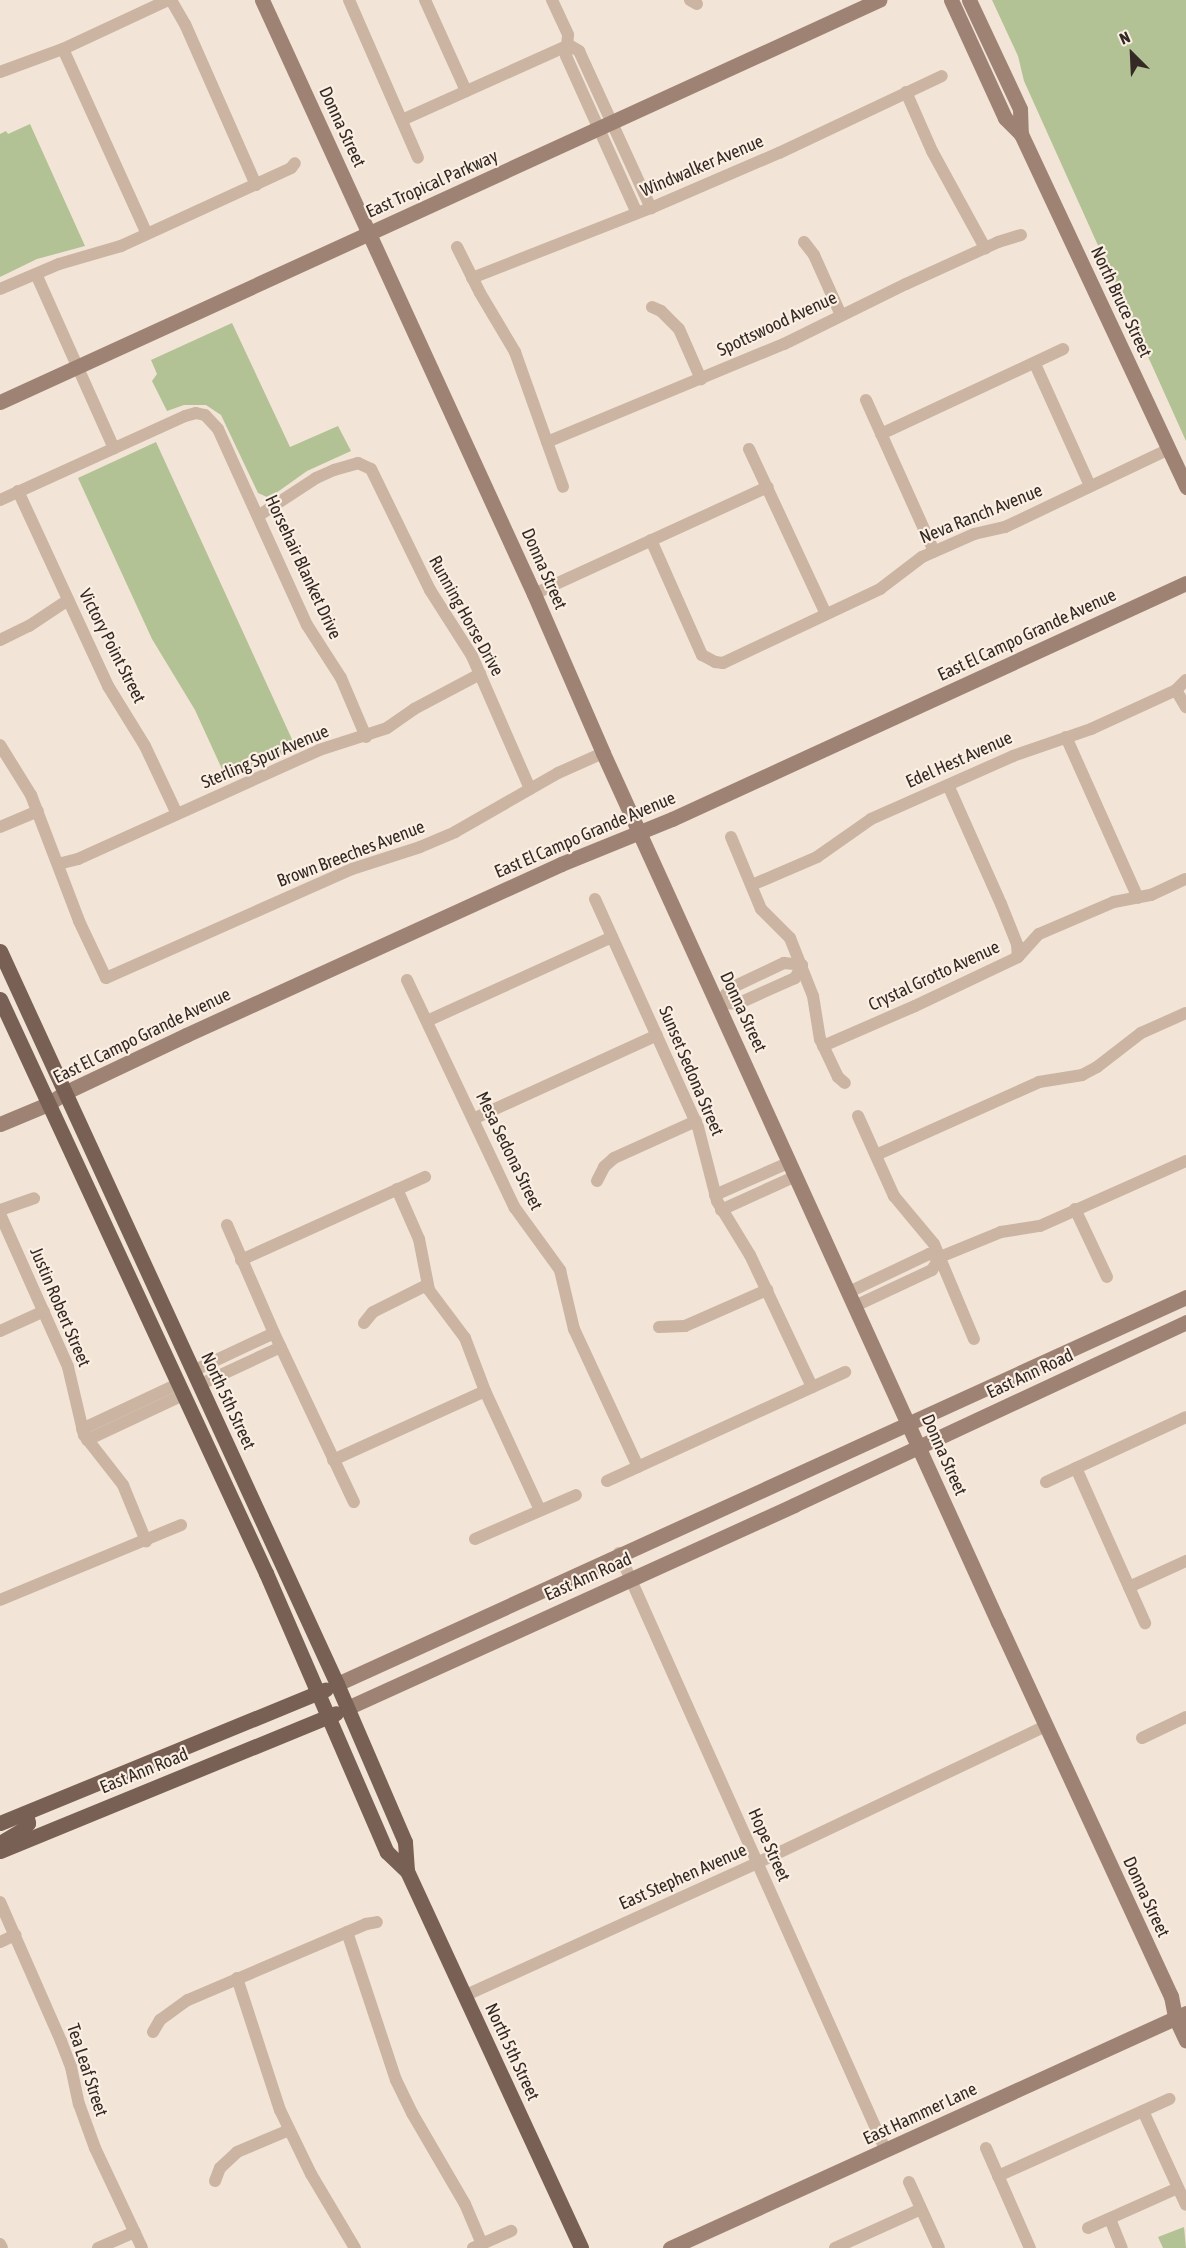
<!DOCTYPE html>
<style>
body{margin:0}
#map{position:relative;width:1186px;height:2248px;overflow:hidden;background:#f2e4d6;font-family:"Asap Condensed",sans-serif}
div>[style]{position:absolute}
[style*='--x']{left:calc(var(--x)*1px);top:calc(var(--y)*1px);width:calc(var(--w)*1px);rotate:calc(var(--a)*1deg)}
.green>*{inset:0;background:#b3c295}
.street>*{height:12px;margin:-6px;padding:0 6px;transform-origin:6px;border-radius:6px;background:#cbb4a1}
.secondary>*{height:15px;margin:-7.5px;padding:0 7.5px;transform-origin:7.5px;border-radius:7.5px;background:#9e8273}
.primary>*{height:15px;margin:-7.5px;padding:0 7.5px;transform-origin:7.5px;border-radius:7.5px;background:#786054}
span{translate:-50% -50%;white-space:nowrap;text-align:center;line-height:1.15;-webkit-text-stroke:4.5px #faefe2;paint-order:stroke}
.street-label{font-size:18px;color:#342925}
.north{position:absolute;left:1102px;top:24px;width:60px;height:60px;-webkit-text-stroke:4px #faefe2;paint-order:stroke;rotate:336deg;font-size:16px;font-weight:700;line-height:24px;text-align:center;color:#342925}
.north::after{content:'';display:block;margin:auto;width:21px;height:27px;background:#342925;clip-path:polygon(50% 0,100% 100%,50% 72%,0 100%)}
</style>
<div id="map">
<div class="green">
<i style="clip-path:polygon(992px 0,1186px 0,1186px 441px,1024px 81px,1018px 56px)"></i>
<i style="clip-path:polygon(30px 124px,85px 246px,37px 259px,0 277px,0 134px,6px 131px,8px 134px)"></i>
<i style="clip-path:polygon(232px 323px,290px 447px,338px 426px,351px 451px,307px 471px,269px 498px,258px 493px,221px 415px,206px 405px,184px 405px,167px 411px,152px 381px,157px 374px,151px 360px)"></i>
<i style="clip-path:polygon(156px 442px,296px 748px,227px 780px,195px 710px,152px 639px,78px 478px)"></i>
<i style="clip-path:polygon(1184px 2227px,1186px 2248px,1163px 2248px,1158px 2237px)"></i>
</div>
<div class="street">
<i style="--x:171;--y:0;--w:28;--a:60"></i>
<i style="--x:185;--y:24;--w:176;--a:66.2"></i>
<i style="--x:349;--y:0;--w:172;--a:66.4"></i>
<i style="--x:425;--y:0;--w:100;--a:65.7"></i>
<i style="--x:552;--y:0;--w:38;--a:65"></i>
<i style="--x:568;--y:35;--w:21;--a:95"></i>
<i style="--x:566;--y:56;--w:172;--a:65.7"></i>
<i style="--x:690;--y:0;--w:8;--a:30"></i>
<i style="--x:569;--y:45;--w:12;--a:31"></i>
<i style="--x:579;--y:51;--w:173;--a:65.4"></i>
<i style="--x:63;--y:49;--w:203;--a:65.6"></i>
<i style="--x:0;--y:72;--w:67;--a:-20.1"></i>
<i style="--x:63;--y:49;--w:116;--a:-25"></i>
<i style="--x:906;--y:92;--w:64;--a:66.2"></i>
<i style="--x:932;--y:151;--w:111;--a:61.3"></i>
<i style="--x:402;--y:120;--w:183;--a:-24.2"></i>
<i style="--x:804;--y:242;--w:16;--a:52"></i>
<i style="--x:814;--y:255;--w:66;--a:65.8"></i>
<i style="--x:457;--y:247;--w:51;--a:63.4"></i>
<i style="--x:480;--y:293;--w:69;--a:59.3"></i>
<i style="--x:515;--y:352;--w:143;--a:70.4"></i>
<i style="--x:36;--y:274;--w:191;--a:65.9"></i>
<i style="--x:472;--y:278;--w:192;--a:-21.4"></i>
<i style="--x:651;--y:208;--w:139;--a:-23.3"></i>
<i style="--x:779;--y:153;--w:180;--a:-25.3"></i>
<i style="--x:0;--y:289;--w:64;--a:-23"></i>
<i style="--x:59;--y:264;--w:65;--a:-16.2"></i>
<i style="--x:121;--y:246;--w:187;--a:-24.6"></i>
<i style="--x:291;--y:168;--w:6;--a:-51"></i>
<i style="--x:652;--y:307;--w:10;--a:24"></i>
<i style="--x:661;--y:311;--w:25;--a:45"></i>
<i style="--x:679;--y:329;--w:55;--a:66.3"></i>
<i style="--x:1035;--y:364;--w:134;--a:65.7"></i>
<i style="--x:866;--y:400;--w:166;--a:65.8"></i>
<i style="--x:881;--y:434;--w:201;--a:-25"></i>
<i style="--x:547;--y:442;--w:256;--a:-22.5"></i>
<i style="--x:784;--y:344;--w:136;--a:-26.2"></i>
<i style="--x:906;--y:284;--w:101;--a:-24.5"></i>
<i style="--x:998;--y:242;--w:24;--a:-17"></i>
<i style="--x:749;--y:449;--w:182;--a:65"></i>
<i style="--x:18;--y:491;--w:215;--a:65.2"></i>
<i style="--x:108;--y:686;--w:70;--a:58.3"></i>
<i style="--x:145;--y:746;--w:75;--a:64.8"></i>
<i style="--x:0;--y:500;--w:203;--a:-24.4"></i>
<i style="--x:185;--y:416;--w:11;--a:-15"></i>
<i style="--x:196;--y:413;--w:9;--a:13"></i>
<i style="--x:205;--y:415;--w:19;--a:47"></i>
<i style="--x:218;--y:429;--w:215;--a:65.6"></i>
<i style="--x:307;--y:625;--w:63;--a:57.3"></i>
<i style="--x:341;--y:678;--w:64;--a:67"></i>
<i style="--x:258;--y:516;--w:69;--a:-33.2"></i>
<i style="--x:316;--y:478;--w:20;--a:-24"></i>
<i style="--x:334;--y:470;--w:25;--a:-16"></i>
<i style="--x:358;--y:463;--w:14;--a:25"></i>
<i style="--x:371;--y:469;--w:135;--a:64"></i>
<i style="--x:430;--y:590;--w:78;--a:57.5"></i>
<i style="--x:472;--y:656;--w:145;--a:66.4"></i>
<i style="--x:651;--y:540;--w:126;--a:66.1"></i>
<i style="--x:702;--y:655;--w:15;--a:28"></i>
<i style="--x:715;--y:662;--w:8;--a:7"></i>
<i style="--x:723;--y:663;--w:174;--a:-25.2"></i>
<i style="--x:880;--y:589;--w:53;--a:-37.3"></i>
<i style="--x:922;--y:557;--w:57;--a:-23.9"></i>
<i style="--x:974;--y:534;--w:32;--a:-13"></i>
<i style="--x:1005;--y:527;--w:182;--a:-25.4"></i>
<i style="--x:534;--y:594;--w:257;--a:-24.6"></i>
<i style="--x:0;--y:640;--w:32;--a:-26"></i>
<i style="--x:29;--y:626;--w:47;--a:-33.7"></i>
<i style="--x:1176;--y:690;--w:20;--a:60"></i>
<i style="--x:1066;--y:737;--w:176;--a:65.9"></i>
<i style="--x:0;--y:745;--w:59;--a:58.2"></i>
<i style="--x:31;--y:795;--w:135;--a:69.1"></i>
<i style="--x:79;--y:921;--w:63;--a:64.7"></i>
<i style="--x:106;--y:978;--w:269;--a:-23.9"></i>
<i style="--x:352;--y:869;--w:71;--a:-17.9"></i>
<i style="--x:420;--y:847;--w:38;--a:-23"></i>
<i style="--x:455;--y:832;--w:119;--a:-29.8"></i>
<i style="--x:558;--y:773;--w:49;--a:-24"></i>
<i style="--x:948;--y:785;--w:130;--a:66"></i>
<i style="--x:1001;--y:904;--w:43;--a:68.2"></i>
<i style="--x:1017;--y:944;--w:13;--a:86"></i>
<i style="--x:0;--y:827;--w:41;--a:-22.8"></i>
<i style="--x:731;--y:837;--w:78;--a:67.4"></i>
<i style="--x:761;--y:909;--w:41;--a:45"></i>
<i style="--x:790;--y:938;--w:62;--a:68.4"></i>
<i style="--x:813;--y:996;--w:44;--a:80.8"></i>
<i style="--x:820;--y:1039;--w:42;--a:64.7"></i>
<i style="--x:838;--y:1077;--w:9;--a:41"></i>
<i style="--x:58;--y:864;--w:21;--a:-14"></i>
<i style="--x:78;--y:859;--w:265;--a:-24.3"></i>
<i style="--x:319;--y:750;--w:71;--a:-17.9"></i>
<i style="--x:387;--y:728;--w:33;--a:-35"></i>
<i style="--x:414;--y:709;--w:75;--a:-27.9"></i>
<i style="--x:752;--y:885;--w:71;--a:-23.3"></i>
<i style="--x:817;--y:857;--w:66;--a:-35.1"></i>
<i style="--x:871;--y:819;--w:155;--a:-23.9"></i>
<i style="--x:1013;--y:756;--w:83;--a:-19.1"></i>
<i style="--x:1091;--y:729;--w:94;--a:-24.6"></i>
<i style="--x:1176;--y:690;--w:14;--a:-45"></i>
<i style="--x:595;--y:899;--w:250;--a:65.7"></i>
<i style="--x:698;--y:1127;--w:76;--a:75.6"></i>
<i style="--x:717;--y:1201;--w:63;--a:58.6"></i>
<i style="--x:750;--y:1255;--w:146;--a:64.8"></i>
<i style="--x:784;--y:963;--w:18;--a:6"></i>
<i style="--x:802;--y:965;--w:15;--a:118"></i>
<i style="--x:795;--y:978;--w:61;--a:155.9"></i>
<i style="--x:739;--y:1003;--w:21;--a:177"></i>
<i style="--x:718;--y:1004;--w:21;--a:-51"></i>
<i style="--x:731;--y:988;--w:59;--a:-25.3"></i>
<i style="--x:407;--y:980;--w:252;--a:64.7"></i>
<i style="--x:515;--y:1208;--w:77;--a:54"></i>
<i style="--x:560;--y:1270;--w:61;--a:76.7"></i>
<i style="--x:574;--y:1329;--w:152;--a:65.1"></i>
<i style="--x:427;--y:1021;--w:203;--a:-24.4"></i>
<i style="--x:823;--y:1046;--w:100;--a:-23.5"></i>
<i style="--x:915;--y:1006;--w:114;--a:-25.4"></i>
<i style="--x:1018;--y:957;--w:31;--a:-48"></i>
<i style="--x:1039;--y:934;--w:82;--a:-23.1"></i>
<i style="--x:1114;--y:902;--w:38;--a:-11"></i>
<i style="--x:1151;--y:895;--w:38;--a:-25"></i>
<i style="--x:858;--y:1116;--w:88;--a:65.8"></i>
<i style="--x:894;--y:1196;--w:62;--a:50.2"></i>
<i style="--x:934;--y:1244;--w:103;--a:67.2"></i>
<i style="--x:473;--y:1119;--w:202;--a:-24.5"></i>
<i style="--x:876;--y:1155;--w:179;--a:-24.1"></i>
<i style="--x:1039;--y:1082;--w:44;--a:-9.2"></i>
<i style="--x:1082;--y:1075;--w:17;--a:-28"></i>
<i style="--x:1097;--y:1067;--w:56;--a:-37.7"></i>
<i style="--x:1141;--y:1033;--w:49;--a:-24"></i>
<i style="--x:597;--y:1181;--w:16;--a:-63"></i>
<i style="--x:604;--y:1167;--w:13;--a:-42"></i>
<i style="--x:614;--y:1158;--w:90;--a:-24.3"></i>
<i style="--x:397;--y:1189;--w:55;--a:66.3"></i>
<i style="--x:419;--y:1239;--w:52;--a:78.9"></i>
<i style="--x:429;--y:1290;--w:60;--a:53.1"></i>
<i style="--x:465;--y:1338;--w:57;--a:69.3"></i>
<i style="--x:485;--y:1391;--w:131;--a:65.2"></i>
<i style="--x:715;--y:1195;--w:82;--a:-23.7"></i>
<i style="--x:1075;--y:1209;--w:75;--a:64.8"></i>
<i style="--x:0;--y:1210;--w:36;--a:-19"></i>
<i style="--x:721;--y:1210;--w:82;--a:-24.4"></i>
<i style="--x:0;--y:1214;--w:167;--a:66"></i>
<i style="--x:68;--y:1367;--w:70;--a:76.8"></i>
<i style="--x:84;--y:1435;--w:63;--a:52"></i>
<i style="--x:123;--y:1485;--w:61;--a:67.7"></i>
<i style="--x:227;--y:1225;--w:118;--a:66.5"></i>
<i style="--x:274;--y:1333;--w:187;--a:64.7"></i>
<i style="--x:241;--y:1260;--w:202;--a:-24.3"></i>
<i style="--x:849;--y:1292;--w:89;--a:-25.4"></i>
<i style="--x:929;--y:1254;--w:11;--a:15"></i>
<i style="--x:940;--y:1257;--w:66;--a:-22.3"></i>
<i style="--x:1001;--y:1232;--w:39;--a:-9"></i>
<i style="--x:1040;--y:1226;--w:160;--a:-24"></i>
<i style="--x:855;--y:1306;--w:85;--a:-25.1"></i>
<i style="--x:932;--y:1270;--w:15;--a:-58"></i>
<i style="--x:364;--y:1323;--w:14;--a:-51"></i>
<i style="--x:373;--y:1312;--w:60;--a:-26.6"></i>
<i style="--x:659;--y:1327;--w:26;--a:-2"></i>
<i style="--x:685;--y:1326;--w:90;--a:-23.7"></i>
<i style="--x:0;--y:1331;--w:48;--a:-24.4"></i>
<i style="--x:193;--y:1371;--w:89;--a:-25.1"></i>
<i style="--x:199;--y:1385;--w:90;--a:-24.9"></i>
<i style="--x:82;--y:1429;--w:106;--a:-25.1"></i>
<i style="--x:87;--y:1440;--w:106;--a:-25.1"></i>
<i style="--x:333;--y:1460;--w:167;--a:-24.4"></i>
<i style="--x:1076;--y:1468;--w:170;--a:66"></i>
<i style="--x:607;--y:1481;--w:262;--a:-24.6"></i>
<i style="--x:1046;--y:1482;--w:154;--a:-24.9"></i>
<i style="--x:475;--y:1539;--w:110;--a:-23.5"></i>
<i style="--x:619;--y:1553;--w:655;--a:65.94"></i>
<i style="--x:1129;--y:1587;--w:63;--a:-24.5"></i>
<i style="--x:0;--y:1600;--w:196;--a:-22.5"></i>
<i style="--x:1142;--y:1738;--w:49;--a:-25.5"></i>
<i style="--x:0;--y:1902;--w:152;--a:66.3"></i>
<i style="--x:61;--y:2041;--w:28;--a:69"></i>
<i style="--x:71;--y:2067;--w:38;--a:78"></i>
<i style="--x:79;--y:2104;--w:47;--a:70"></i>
<i style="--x:95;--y:2148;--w:110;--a:64.8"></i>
<i style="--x:347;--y:1932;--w:156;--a:71.7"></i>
<i style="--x:396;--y:2080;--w:37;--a:64"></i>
<i style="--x:412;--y:2113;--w:105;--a:59.8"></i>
<i style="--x:465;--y:2204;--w:43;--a:67"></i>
<i style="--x:0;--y:1942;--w:17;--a:-25"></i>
<i style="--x:237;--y:1978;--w:139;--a:72"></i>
<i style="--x:280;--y:2110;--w:71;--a:64.2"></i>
<i style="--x:311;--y:2174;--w:86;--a:59.3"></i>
<i style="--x:464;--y:1996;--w:322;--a:-24.4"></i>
<i style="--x:757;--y:1863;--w:320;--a:-25.4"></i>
<i style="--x:153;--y:2032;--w:14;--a:-60"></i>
<i style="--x:160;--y:2020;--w:34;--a:-36"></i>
<i style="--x:188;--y:2000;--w:194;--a:-23.1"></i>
<i style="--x:366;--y:1924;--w:11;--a:-10"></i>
<i style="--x:1143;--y:2111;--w:103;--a:65.4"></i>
<i style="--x:986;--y:2148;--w:109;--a:66.3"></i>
<i style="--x:998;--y:2176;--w:188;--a:-24.2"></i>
<i style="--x:215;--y:2181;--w:14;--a:-69"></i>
<i style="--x:220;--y:2168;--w:23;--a:-43"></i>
<i style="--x:237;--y:2152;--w:56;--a:-22.9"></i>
<i style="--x:909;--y:2182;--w:72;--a:65.6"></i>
<i style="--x:1110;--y:2219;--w:31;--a:68"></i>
<i style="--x:1088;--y:2228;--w:98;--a:-24"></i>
<i style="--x:0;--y:2244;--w:4;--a:63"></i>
<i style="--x:98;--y:2248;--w:40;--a:-23.4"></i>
<i style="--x:473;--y:2248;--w:42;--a:-24.1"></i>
<i style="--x:835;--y:2248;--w:94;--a:-24.4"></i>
</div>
<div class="secondary">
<i style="--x:262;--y:0;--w:653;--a:65.4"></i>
<i style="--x:534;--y:594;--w:173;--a:66.5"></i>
<i style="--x:603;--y:753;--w:955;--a:65.56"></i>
<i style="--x:998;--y:1622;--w:412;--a:65.2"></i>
<i style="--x:1171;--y:1996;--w:21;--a:79"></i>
<i style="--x:1175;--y:2017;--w:26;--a:65"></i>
<i style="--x:951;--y:0;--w:130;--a:65.4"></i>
<i style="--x:1005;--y:118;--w:23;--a:45"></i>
<i style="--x:1021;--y:134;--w:390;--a:64.9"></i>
<i style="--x:969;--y:0;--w:120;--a:64.9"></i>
<i style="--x:1020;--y:109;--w:25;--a:88"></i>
<i style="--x:0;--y:402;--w:967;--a:-24.58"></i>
<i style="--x:0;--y:1124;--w:52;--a:-22.6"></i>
<i style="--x:48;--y:1104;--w:22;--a:-34"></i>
<i style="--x:66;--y:1092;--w:133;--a:-25.4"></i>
<i style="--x:186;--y:1035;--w:412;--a:-24.5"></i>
<i style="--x:561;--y:864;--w:120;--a:-22.1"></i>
<i style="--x:672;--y:819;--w:566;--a:-24.66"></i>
<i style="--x:337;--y:1684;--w:933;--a:-24.5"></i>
<i style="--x:347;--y:1708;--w:491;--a:-24.4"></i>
<i style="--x:794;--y:1505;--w:433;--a:-25"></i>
<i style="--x:670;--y:2248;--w:567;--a:-24.49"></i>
</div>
<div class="primary">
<i style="--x:0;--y:951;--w:807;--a:65.31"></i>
<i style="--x:337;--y:1684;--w:172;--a:66.7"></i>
<i style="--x:405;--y:1842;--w:29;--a:86"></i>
<i style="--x:407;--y:1871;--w:415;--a:65.2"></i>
<i style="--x:0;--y:999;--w:633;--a:65.14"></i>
<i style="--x:266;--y:1573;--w:304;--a:66.6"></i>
<i style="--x:387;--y:1852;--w:28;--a:44"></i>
<i style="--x:0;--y:1823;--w:352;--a:-22.3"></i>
<i style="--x:0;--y:1843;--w:27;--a:-31"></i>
<i style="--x:23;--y:1829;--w:8;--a:-50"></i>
<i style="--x:28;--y:1823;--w:10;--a:-101"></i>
<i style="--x:0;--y:1851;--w:363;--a:-22.3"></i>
</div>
<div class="street-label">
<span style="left:342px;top:127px;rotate:65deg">Donna Street</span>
<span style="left:702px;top:166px;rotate:-23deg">Windwalker Avenue</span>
<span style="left:432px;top:184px;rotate:-24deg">East Tropical Parkway</span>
<span style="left:1121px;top:302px;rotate:65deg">North Bruce Street</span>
<span style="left:777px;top:324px;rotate:-25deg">Spottswood Avenue</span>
<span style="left:981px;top:514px;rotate:-22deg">Neva Ranch Avenue</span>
<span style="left:303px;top:567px;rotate:65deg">Horsehair Blanket Drive</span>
<span style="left:544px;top:569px;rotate:66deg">Donna Street</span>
<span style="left:466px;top:616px;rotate:61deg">Running Horse Drive</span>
<span style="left:1027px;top:635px;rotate:-25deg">East El Campo Grande Avenue</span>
<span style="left:112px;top:646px;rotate:63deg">Victory Point Street</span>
<span style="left:265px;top:757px;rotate:-23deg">Sterling Spur Avenue</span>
<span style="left:959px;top:760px;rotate:-24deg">Edel Hest Avenue</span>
<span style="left:585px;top:835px;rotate:-23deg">East El Campo Grande Avenue</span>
<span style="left:351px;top:854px;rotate:-21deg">Brown Breeches Avenue</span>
<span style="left:934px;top:976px;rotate:-25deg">Crystal Grotto Avenue</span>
<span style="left:743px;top:1012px;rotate:65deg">Donna Street</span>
<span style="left:142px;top:1036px;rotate:-26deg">East El Campo Grande Avenue</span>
<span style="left:691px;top:1071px;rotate:67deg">Sunset Sedona Street</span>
<span style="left:509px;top:1151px;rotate:64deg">Mesa Sedona Street</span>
<span style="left:60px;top:1307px;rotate:67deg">Justin Robert Street</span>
<span style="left:1030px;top:1374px;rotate:-25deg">East Ann Road</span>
<span style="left:228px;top:1401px;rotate:65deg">North 5th Street</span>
<span style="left:944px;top:1455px;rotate:66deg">Donna Street</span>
<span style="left:588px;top:1577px;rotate:-24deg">East Ann Road</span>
<span style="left:144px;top:1771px;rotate:-22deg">East Ann Road</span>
<span style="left:769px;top:1845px;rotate:66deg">Hope Street</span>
<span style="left:683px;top:1877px;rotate:-24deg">East Stephen Avenue</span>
<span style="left:1146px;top:1897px;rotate:65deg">Donna Street</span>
<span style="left:512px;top:2052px;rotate:65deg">North 5th Street</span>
<span style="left:87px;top:2070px;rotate:72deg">Tea Leaf Street</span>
<span style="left:920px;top:2114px;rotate:-25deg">East Hammer Lane</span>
</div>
<div class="north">N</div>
</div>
